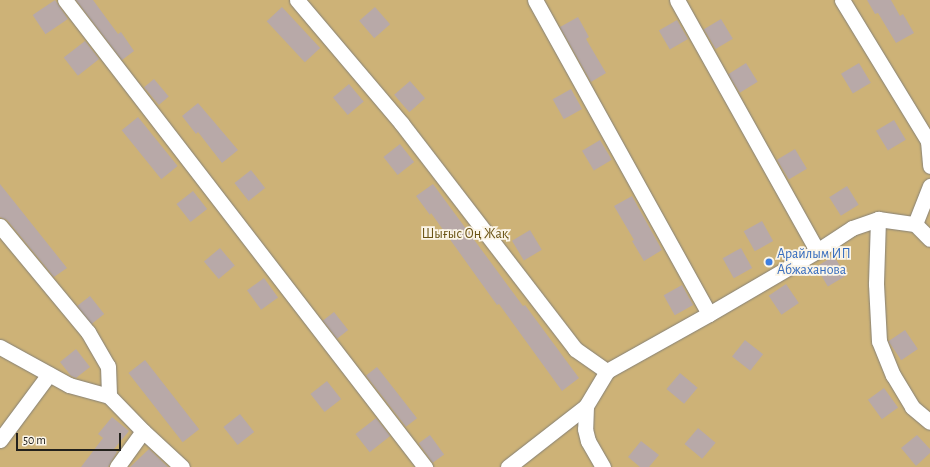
<!DOCTYPE html>
<meta charset="utf-8">
<style>
body{margin:0}
#map{position:relative;width:930px;height:467px;overflow:hidden;background:#eee8db;font-family:"Alegreya Sans",sans-serif}
div>[style]{position:absolute}
[style*='--x']{left:calc(var(--x)*1px);top:calc(var(--y)*1px);width:calc(var(--w)*1px);rotate:calc(var(--a)*1deg)}
.green>*{inset:0;background:#cdb277;transform-origin:0 0}
.building>*{inset:0;background:#b8a9a8;transform-origin:0 0}
.roads{filter:drop-shadow(0 0 1px #858075) drop-shadow(0 0 1px #858075)}
.minor>*{height:15px;margin:-7.5px;padding:0 7.5px;transform-origin:7.5px;border-radius:7.5px;background:#fff}
.dots>*{width:11px;height:11px;translate:-50% -50%;box-sizing:border-box;border:2px solid #fbf5e8;border-radius:50%}
span{translate:-50% -50%;white-space:nowrap;text-align:center;line-height:1.15;-webkit-text-stroke:3.5px #fbf5e8;paint-order:stroke}
.park-label{font-size:14px;color:#6b5416}
.shop-label{font-size:14px;color:#366cbe}
.left{translate:0 -50%;text-align:left}
.scale{position:absolute;left:16px;top:433px;width:105px;height:18px;box-sizing:border-box;border:2px solid #23211c;border-top:0;padding-left:5px;font-size:12px;line-height:14px;white-space:nowrap;color:#23211c;-webkit-text-stroke:3px #fbf5e8;paint-order:stroke}
</style>
<div id="map">
<div class="green">
<i style="left:0;top:0;width:930px;height:467px"></i>
</div>
<div class="building">
<i style="left:55px;top:0;width:23px;height:27px;rotate:56deg"></i>
<i style="clip-path:polygon(76px 0,93px 0,118px 34px,121px 32px,134px 51px,122px 60px)"></i>
<i style="clip-path:polygon(867px 0,891px 0,900px 16px,903px 14px,914px 33px,896px 43px,878px 13px,875px 14px)"></i>
<i style="left:282px;top:7px;width:56px;height:21px;rotate:47deg"></i>
<i style="left:375px;top:7px;width:23px;height:21px;rotate:49deg"></i>
<i style="clip-path:polygon(578px 17px,589px 37px,586px 39px,606px 73px,591px 82px,560px 27px)"></i>
<i style="left:721px;top:19px;width:23px;height:20px;rotate:59deg"></i>
<i style="left:677px;top:20px;width:22px;height:21px;rotate:60deg"></i>
<i style="left:85px;top:41px;width:23px;height:27px;rotate:52deg"></i>
<i style="left:746px;top:63px;width:22px;height:21px;rotate:58deg"></i>
<i style="left:859px;top:63px;width:23px;height:21px;rotate:59deg"></i>
<i style="left:154px;top:79px;width:23px;height:13px;rotate:50deg"></i>
<i style="left:410px;top:81px;width:23px;height:21px;rotate:49deg"></i>
<i style="left:349px;top:84px;width:23px;height:21px;rotate:50deg"></i>
<i style="left:571px;top:89px;width:23px;height:21px;rotate:61deg"></i>
<i style="clip-path:polygon(198px 103px,238px 150px,222px 163px,198px 132px,196px 134px,182px 116px)"></i>
<i style="left:138px;top:117px;width:63px;height:21px;rotate:51deg"></i>
<i style="left:894px;top:120px;width:23px;height:21px;rotate:59deg"></i>
<i style="left:600px;top:140px;width:23px;height:21px;rotate:59deg"></i>
<i style="left:400px;top:144px;width:23px;height:21px;rotate:52deg"></i>
<i style="left:795px;top:149px;width:23px;height:21px;rotate:59deg"></i>
<i style="left:251px;top:170px;width:23px;height:21px;rotate:52deg"></i>
<i style="clip-path:polygon(0 184px,67px 268px,54px 277px,7px 220px,0 217px)"></i>
<i style="clip-path:polygon(433px 184px,523px 306px,525px 305px,579px 378px,562px 391px,499px 304px,497px 305px,431px 213px,430px 215px,416px 196px)"></i>
<i style="left:847px;top:186px;width:22px;height:21px;rotate:58deg"></i>
<i style="left:193px;top:191px;width:23px;height:21px;rotate:52deg"></i>
<i style="clip-path:polygon(632px 196px,662px 250px,644px 261px,632px 241px,634px 240px,614px 206px)"></i>
<i style="left:762px;top:221px;width:23px;height:21px;rotate:61deg"></i>
<i style="left:530px;top:230px;width:23px;height:21px;rotate:59deg"></i>
<i style="left:220px;top:248px;width:23px;height:21px;rotate:50deg"></i>
<i style="left:741px;top:248px;width:23px;height:21px;rotate:61deg"></i>
<i style="left:834px;top:256px;width:23px;height:21px;rotate:59deg"></i>
<i style="left:264px;top:278px;width:24px;height:21px;rotate:54deg"></i>
<i style="left:786px;top:284px;width:23px;height:21px;rotate:56deg"></i>
<i style="left:682px;top:285px;width:23px;height:21px;rotate:61deg"></i>
<i style="left:90px;top:296px;width:23px;height:16px;rotate:52deg"></i>
<i style="left:334px;top:312px;width:23px;height:14px;rotate:52deg"></i>
<i style="left:905px;top:330px;width:23px;height:20px;rotate:56deg"></i>
<i style="left:745px;top:340px;width:23px;height:21px;rotate:38deg"></i>
<i style="clip-path:polygon(76px 349px,90px 367px,76px 378px,71px 376px,60px 362px)"></i>
<i style="left:145px;top:360px;width:88px;height:21px;rotate:52deg"></i>
<i style="left:377px;top:367px;width:65px;height:14px;rotate:52deg"></i>
<i style="left:680px;top:373px;width:23px;height:21px;rotate:40deg"></i>
<i style="left:327px;top:381px;width:23px;height:21px;rotate:52deg"></i>
<i style="left:884px;top:388px;width:24px;height:20px;rotate:54deg"></i>
<i style="left:240px;top:414px;width:23px;height:21px;rotate:52deg"></i>
<i style="clip-path:polygon(112px 417px,129px 431px,114px 449px,117px 452px,108px 467px,81px 467px,103px 438px,98px 434px)"></i>
<i style="left:376px;top:418px;width:23px;height:26px;rotate:52deg"></i>
<i style="left:698px;top:428px;width:23px;height:21px;rotate:40deg"></i>
<i style="left:430px;top:435px;width:24px;height:14px;rotate:54deg"></i>
<i style="clip-path:polygon(917px 435px,930px 449px,930px 453px,916px 466px,901px 448px)"></i>
<i style="clip-path:polygon(641px 441px,659px 455px,649px 467px,640px 467px,628px 457px)"></i>
<i style="clip-path:polygon(149px 449px,168px 467px,130px 467px)"></i>
</div>
<div class="roads">
<div class="minor">
<i style="--x:65;--y:0;--w:590;--a:52.37"></i>
<i style="--x:297;--y:0;--w:162;--a:49.7"></i>
<i style="--x:402;--y:124;--w:284;--a:52.4"></i>
<i style="--x:575;--y:349;--w:39;--a:35"></i>
<i style="--x:607;--y:371;--w:117;--a:-29.2"></i>
<i style="--x:709;--y:314;--w:125;--a:-30.3"></i>
<i style="--x:817;--y:251;--w:42;--a:-33.3"></i>
<i style="--x:852;--y:228;--w:28;--a:-19"></i>
<i style="--x:878;--y:219;--w:37;--a:8"></i>
<i style="--x:535;--y:0;--w:359;--a:61"></i>
<i style="--x:677;--y:0;--w:287;--a:60.8"></i>
<i style="--x:842;--y:0;--w:165;--a:58.6"></i>
<i style="--x:928;--y:141;--w:25;--a:85"></i>
<i style="--x:878;--y:219;--w:65;--a:91.8"></i>
<i style="--x:876;--y:284;--w:57;--a:87"></i>
<i style="--x:879;--y:341;--w:37;--a:68"></i>
<i style="--x:893;--y:375;--w:37;--a:59"></i>
<i style="--x:912;--y:407;--w:23;--a:40"></i>
<i style="--x:915;--y:224;--w:41;--a:-68.5"></i>
<i style="--x:915;--y:224;--w:21;--a:45"></i>
<i style="--x:0;--y:226;--w:138;--a:50.3"></i>
<i style="--x:88;--y:332;--w:39;--a:60"></i>
<i style="--x:108;--y:366;--w:30;--a:88"></i>
<i style="--x:0;--y:347;--w:79;--a:28.8"></i>
<i style="--x:69;--y:385;--w:41;--a:15.4"></i>
<i style="--x:109;--y:396;--w:49;--a:45.8"></i>
<i style="--x:143;--y:431;--w:53;--a:42.7"></i>
<i style="--x:586;--y:406;--w:23;--a:92"></i>
<i style="--x:585;--y:429;--w:12;--a:76"></i>
<i style="--x:588;--y:441;--w:30;--a:60"></i>
<i style="--x:0;--y:440;--w:82;--a:-53.4"></i>
<i style="--x:117;--y:467;--w:44;--a:-54.2"></i>
<i style="--x:508;--y:467;--w:99;--a:-38"></i>
<i style="--x:586;--y:406;--w:41;--a:-59"></i>
</div>
</div>
<div class="dots">
<i style="left:769px;top:262px;background:#3f7fe0"></i>
</div>
<div class="park-label">
<span style="left:465px;top:234px">Шығыс Оң Жақ</span>
</div>
<div class="shop-label">
<span class="left" style="left:777px;top:262px">Арайлым ИП<br>Абжаханова</span>
</div>
<div class="scale">50 m</div>
</div>
